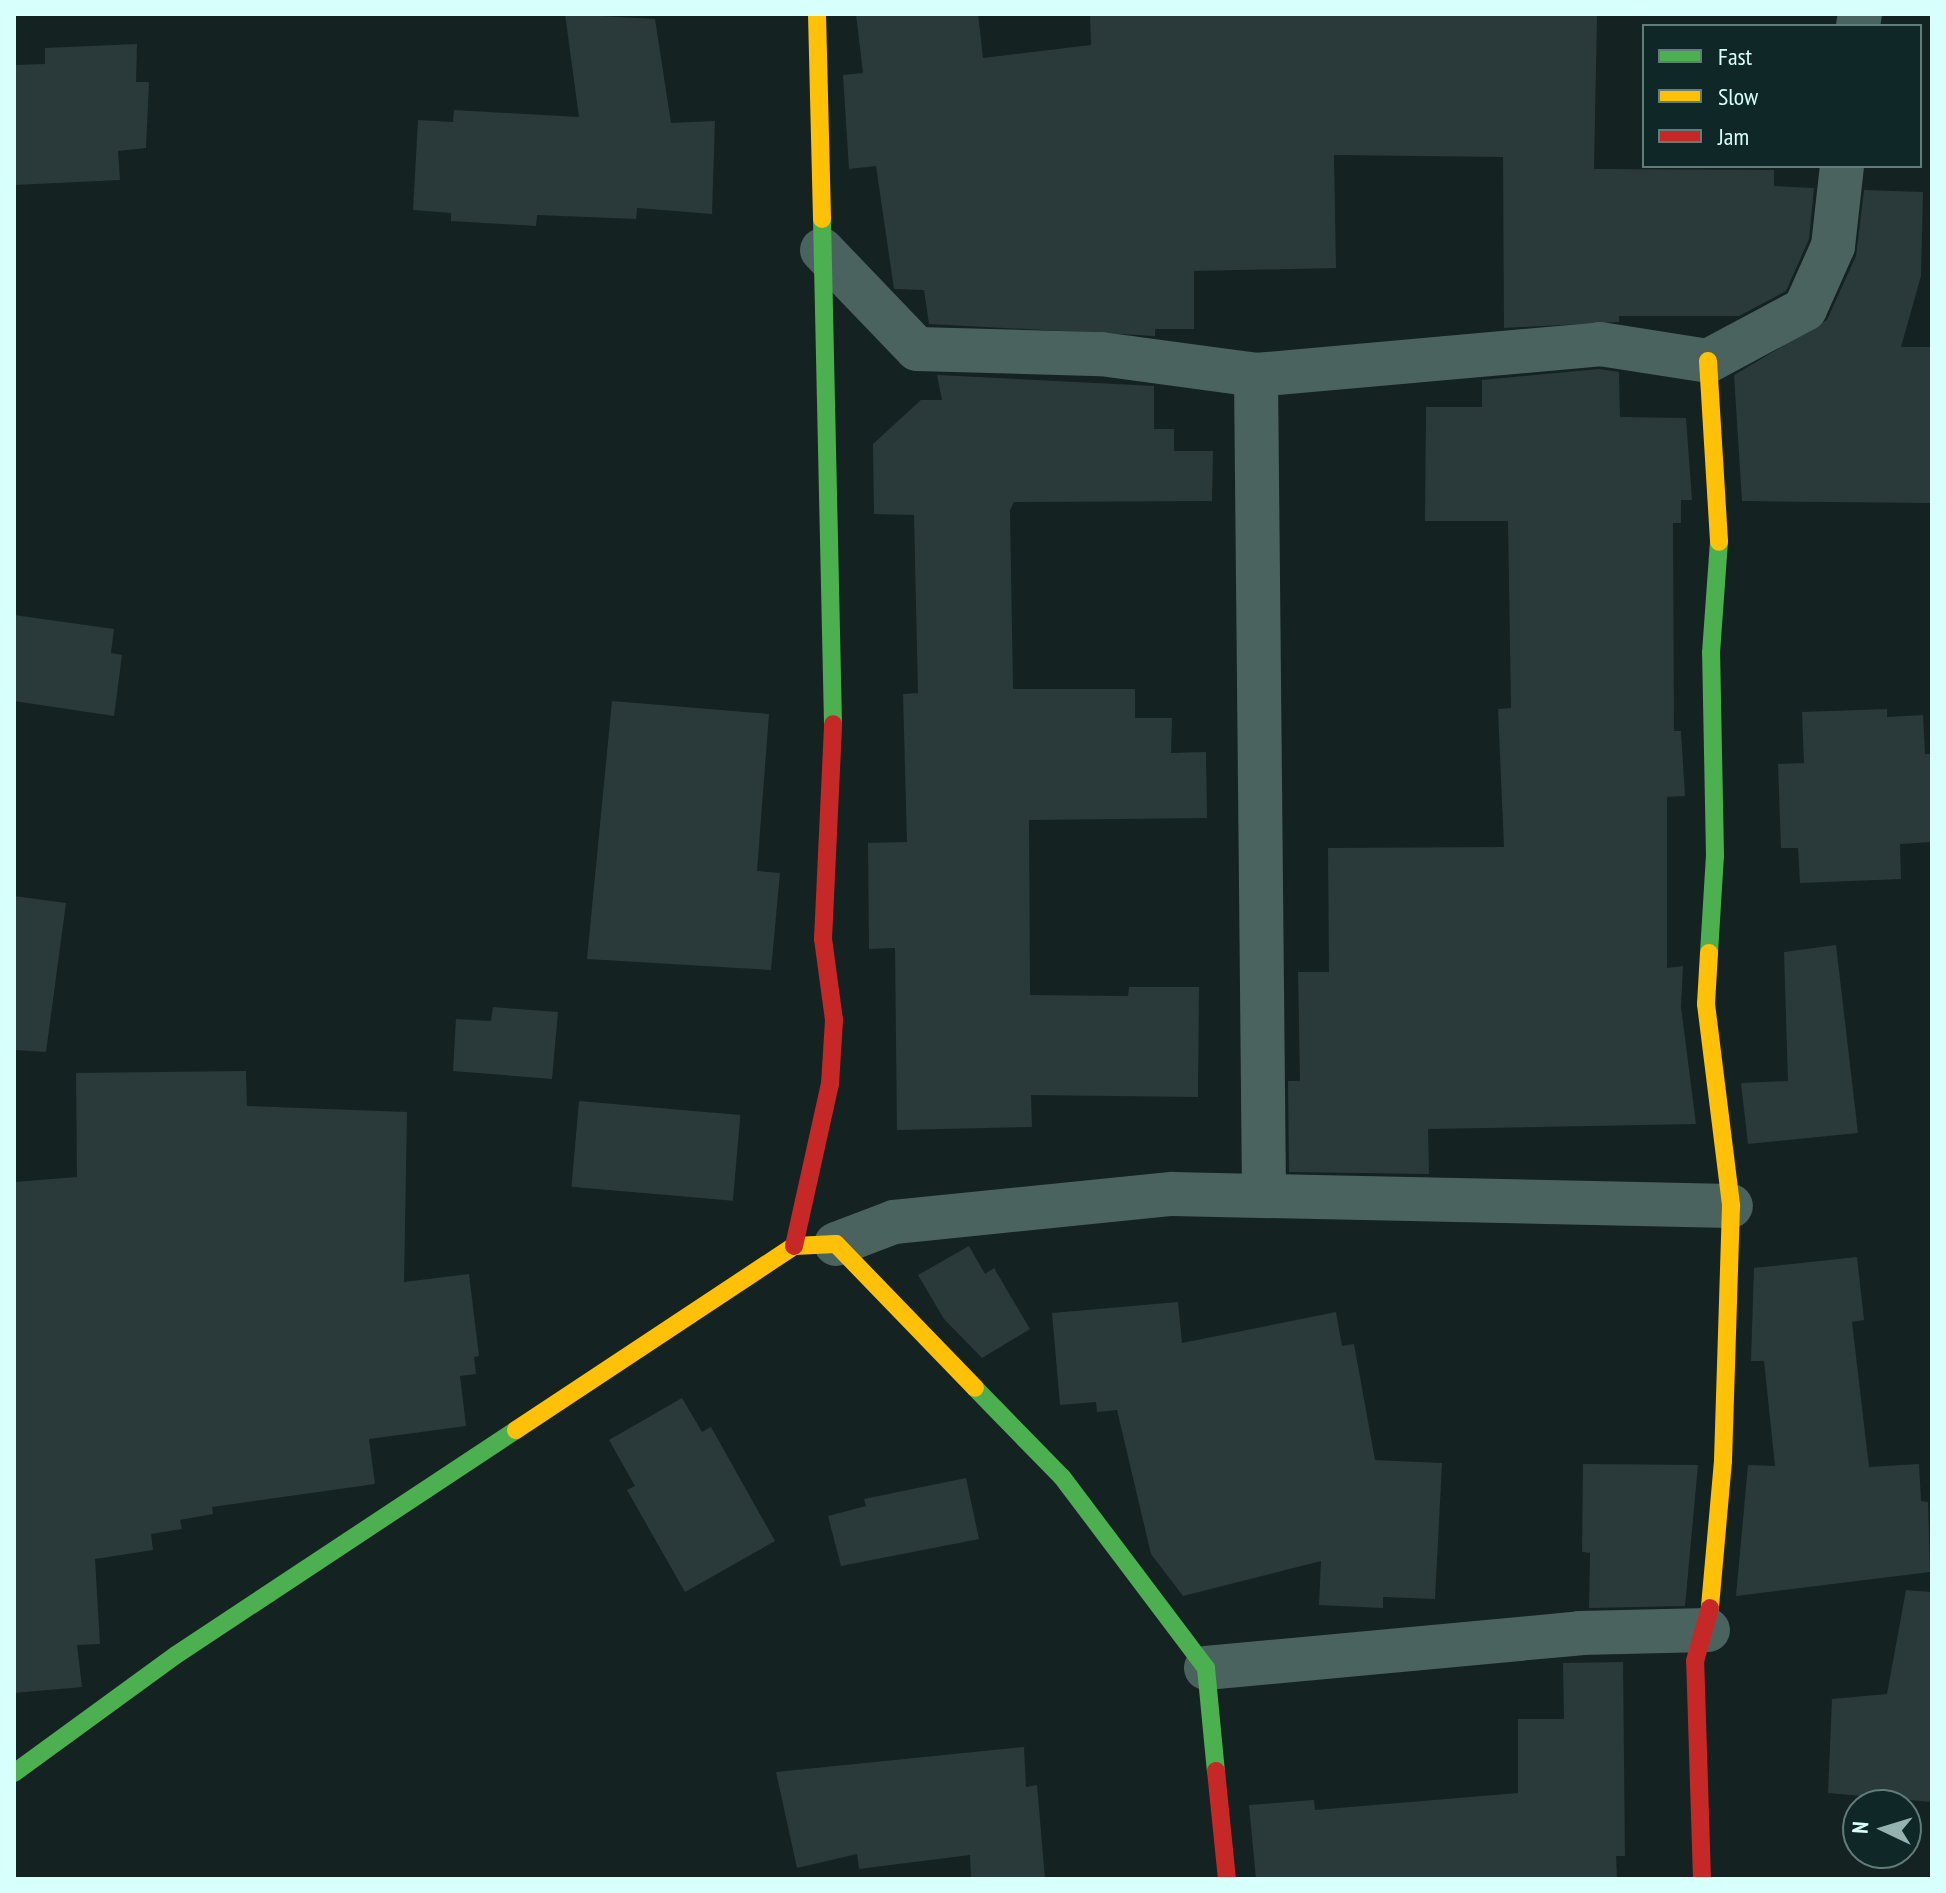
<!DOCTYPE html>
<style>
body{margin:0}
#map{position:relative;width:1946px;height:1893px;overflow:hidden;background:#152222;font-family:"PT Sans Narrow",sans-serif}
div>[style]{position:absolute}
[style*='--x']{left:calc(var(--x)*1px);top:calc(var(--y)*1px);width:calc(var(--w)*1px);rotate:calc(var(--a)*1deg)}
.building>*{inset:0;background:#2a3939;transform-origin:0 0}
.street>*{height:44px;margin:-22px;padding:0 22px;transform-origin:22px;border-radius:22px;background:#4b635f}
.fast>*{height:18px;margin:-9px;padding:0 9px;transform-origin:9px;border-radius:9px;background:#4caf50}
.slow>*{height:18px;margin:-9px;padding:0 9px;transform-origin:9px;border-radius:9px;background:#ffc107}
.jam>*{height:18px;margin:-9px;padding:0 9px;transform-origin:9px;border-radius:9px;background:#c62828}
span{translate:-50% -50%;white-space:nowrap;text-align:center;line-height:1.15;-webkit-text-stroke:7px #102727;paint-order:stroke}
.frame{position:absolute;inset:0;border:16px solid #d7fffc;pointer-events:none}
.legend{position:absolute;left:1642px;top:24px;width:280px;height:144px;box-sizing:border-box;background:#102727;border:2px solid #607d7c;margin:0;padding:10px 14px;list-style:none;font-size:24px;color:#d7fffc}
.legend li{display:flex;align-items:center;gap:16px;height:40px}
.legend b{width:40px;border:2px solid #607d7c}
.north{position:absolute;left:1842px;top:1789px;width:80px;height:80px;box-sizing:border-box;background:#102727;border:2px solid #607d7c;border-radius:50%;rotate:274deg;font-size:22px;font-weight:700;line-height:32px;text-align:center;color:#d7fffc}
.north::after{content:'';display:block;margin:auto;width:28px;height:36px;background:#93b2b0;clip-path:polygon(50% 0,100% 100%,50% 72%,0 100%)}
</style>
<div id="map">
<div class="building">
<i style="clip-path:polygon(565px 14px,655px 19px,671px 123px,715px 121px,712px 214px,637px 208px,636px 219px,537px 215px,536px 226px,451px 221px,451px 213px,413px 210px,418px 120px,453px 122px,454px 110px,579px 117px)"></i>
<i style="clip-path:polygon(856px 14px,978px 14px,983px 58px,1091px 45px,1090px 14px,1597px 16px,1594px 169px,1774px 170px,1774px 186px,1814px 188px,1809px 239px,1786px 291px,1739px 316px,1619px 316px,1619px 322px,1504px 328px,1503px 157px,1334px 155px,1336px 268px,1194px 271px,1194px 329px,1155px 329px,1155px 336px,929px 324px,924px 290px,894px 289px,876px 166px,849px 169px,843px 75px,863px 73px)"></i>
<i style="clip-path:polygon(137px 44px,136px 82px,149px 82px,146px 148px,118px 151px,120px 180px,14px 185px,14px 65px,45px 64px,45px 48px)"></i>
<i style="clip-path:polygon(1864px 190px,1923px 192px,1921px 276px,1901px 347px,1932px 347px,1932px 503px,1742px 501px,1734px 375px,1827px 320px,1856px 256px)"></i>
<i style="clip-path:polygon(1599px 369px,1619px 372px,1620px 417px,1686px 418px,1692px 500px,1681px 500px,1681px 523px,1673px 523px,1674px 731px,1681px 731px,1685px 796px,1667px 797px,1667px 968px,1683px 966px,1681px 1007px,1696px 1124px,1428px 1129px,1429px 1174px,1289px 1172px,1288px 1081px,1300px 1081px,1298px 972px,1329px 972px,1328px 848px,1504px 847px,1498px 709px,1511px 708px,1508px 521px,1425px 521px,1426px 407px,1482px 407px,1482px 380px)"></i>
<i style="clip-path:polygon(937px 375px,1154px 386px,1154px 429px,1174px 429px,1174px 451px,1213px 451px,1212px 501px,1014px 502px,1010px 510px,1013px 689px,1135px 689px,1135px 718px,1172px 718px,1171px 753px,1206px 752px,1207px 818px,1029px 820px,1030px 995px,1128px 996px,1129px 987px,1199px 987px,1198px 1097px,1031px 1095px,1032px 1127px,897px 1130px,895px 948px,869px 949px,868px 843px,907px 842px,903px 694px,918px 693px,914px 515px,874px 514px,873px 444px,921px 400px,942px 400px)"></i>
<i style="clip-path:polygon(14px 615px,114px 629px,111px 653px,122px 655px,114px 716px,14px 701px)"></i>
<i style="clip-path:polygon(612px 701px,769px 714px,757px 871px,780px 873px,771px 970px,587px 959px)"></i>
<i style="clip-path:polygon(1887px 709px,1887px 717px,1923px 715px,1925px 754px,1932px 754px,1932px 842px,1900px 844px,1901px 879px,1800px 883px,1798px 848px,1781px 848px,1778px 764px,1804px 763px,1802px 712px)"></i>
<i style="clip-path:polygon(14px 896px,66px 903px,46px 1052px,14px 1050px)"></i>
<i style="clip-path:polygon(1836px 945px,1858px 1133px,1748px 1144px,1741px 1083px,1788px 1081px,1784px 952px)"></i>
<i style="clip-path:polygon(493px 1007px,558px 1012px,552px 1079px,453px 1071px,456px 1019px,491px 1021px)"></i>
<i style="clip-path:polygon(246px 1071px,247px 1106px,407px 1112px,404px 1282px,469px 1274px,479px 1356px,474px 1357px,476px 1374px,460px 1376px,466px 1426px,369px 1439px,375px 1484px,212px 1507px,213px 1514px,180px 1520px,182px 1529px,151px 1534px,153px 1550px,95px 1559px,100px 1644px,77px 1645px,82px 1687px,14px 1693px,14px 1182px,77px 1177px,76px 1073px)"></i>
<i style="left:579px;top:1101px;width:162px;height:86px;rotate:5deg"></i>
<i style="clip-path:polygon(969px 1246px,985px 1274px,994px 1268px,1030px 1329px,982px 1358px,944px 1319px,918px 1275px)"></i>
<i style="clip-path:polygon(1857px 1257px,1864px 1320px,1852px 1322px,1869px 1467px,1919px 1464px,1921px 1501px,1928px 1502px,1930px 1572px,1736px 1596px,1748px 1465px,1775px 1466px,1764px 1361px,1751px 1361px,1754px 1268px)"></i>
<i style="clip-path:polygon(1178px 1302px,1182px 1343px,1336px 1312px,1342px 1346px,1354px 1344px,1375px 1460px,1442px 1463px,1435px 1599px,1383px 1597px,1383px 1608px,1319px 1605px,1321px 1561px,1183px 1596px,1151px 1554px,1117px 1410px,1097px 1412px,1096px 1402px,1060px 1405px,1052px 1313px)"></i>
<i style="clip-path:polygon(682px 1398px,702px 1432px,711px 1427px,775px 1541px,685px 1592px,627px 1490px,635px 1486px,609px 1440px)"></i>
<i style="clip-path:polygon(1583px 1464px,1698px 1465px,1685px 1606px,1589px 1608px,1590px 1553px,1582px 1552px)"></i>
<i style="clip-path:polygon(966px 1478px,979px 1539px,841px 1566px,828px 1516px,866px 1506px,864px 1499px)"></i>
<i style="clip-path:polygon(1906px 1590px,1932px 1592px,1932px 1802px,1828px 1793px,1832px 1699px,1887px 1694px)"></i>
<i style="clip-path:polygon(1623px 1662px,1625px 1856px,1616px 1856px,1617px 1879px,1256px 1879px,1249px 1805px,1314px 1800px,1315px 1810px,1518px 1793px,1518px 1719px,1564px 1719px,1563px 1663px)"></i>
<i style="clip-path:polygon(1024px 1747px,1026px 1787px,1037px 1785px,1045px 1879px,971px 1879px,970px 1855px,859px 1869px,857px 1854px,797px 1868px,776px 1772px)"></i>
</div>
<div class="street">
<i style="--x:1858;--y:26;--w:12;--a:-81"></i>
<i style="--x:822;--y:250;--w:137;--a:46.2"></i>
<i style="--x:917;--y:349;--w:184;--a:1.6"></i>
<i style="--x:1101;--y:354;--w:156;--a:7.7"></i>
<i style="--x:1256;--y:375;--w:345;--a:-5.1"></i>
<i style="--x:1600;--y:344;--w:109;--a:8.9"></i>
<i style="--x:1708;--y:361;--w:110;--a:-28.2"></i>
<i style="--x:1805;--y:309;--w:69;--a:-66"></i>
<i style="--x:1833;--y:246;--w:81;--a:-83.6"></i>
<i style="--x:1256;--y:375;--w:819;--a:89.44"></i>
<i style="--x:836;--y:1244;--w:62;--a:-20.8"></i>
<i style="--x:894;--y:1222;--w:279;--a:-5.8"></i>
<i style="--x:1172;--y:1194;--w:559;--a:1.23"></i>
<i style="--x:1206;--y:1668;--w:376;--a:-5.3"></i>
<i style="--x:1580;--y:1633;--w:128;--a:-1.3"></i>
</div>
<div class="fast">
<i style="--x:822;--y:219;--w:505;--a:88.75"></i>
<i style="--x:1709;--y:953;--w:97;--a:-86.5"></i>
<i style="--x:1715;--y:856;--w:203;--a:-91.1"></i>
<i style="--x:1711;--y:653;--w:111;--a:-85.9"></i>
<i style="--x:975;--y:1388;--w:124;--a:45.7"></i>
<i style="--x:1062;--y:1477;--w:239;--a:53"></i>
<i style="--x:1206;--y:1668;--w:103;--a:84.5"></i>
<i style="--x:14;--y:1773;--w:200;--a:-36.1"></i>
<i style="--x:176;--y:1655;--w:408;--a:-33.5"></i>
</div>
<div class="slow">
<i style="--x:817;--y:14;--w:205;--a:88.6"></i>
<i style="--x:1708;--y:361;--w:181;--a:86.5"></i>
<i style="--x:1709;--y:953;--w:51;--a:93.4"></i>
<i style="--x:1706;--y:1004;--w:204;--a:82.9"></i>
<i style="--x:1731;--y:1206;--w:255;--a:91.8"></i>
<i style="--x:1723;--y:1461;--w:148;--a:95.1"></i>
<i style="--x:516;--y:1430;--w:333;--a:-33.5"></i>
<i style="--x:794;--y:1246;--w:42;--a:-2.7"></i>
<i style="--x:836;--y:1244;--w:200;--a:46"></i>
</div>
<div class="jam">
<i style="--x:794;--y:1246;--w:166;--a:-77.5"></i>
<i style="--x:830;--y:1084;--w:64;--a:-86.4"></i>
<i style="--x:834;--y:1020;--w:82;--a:-97.7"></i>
<i style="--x:823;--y:939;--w:215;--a:-87.3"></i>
<i style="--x:1216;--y:1771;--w:109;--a:84.2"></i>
<i style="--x:1702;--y:1879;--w:218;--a:-91.8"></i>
<i style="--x:1695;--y:1661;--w:55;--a:-74.2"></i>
</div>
<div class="frame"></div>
<ul class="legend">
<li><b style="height:10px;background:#4caf50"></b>Fast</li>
<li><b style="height:10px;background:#ffc107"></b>Slow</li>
<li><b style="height:10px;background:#c62828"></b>Jam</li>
</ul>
<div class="north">N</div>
</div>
